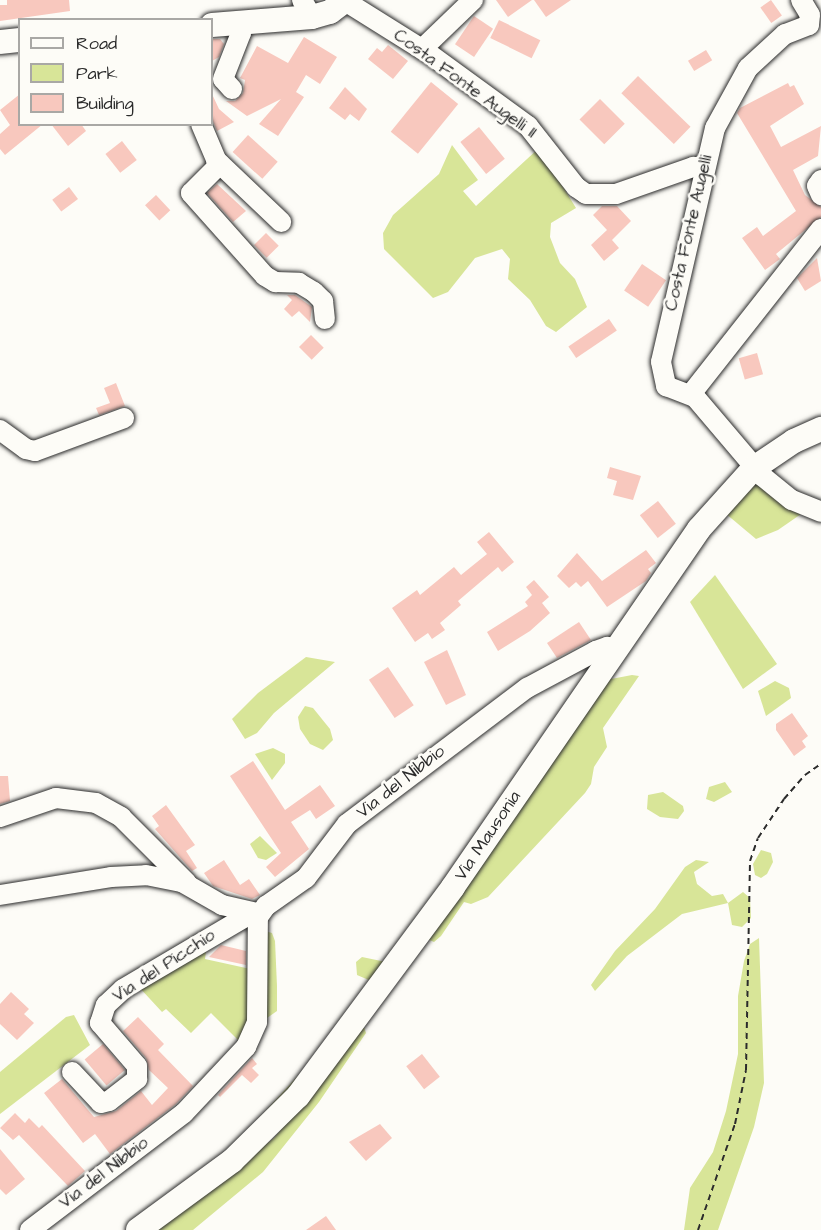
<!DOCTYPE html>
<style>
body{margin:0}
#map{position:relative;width:821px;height:1230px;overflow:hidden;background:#fdfcf7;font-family:"Architects Daughter",sans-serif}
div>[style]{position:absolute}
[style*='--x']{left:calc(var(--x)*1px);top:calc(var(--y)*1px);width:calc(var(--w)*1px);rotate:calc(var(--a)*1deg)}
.green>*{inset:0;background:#d8e598}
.building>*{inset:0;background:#f8c8be;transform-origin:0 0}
.path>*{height:2px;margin-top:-1px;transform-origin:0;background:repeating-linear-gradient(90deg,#2b2b2b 0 6px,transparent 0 10.5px)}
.roads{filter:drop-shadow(0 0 2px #2b2b2b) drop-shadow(0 0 2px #2b2b2b)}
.minor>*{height:20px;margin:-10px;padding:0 10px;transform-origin:10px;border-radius:10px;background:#fdfcf7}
.major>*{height:24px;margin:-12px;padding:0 12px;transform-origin:12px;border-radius:12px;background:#fdfcf7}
span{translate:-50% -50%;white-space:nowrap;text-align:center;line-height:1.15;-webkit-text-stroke:5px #fdfcf7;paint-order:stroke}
.street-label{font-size:18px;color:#2b2b2b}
.legend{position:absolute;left:18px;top:18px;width:195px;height:108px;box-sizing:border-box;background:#fdfcf7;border:2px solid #a9a8a5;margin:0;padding:8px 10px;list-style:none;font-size:18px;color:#2b2b2b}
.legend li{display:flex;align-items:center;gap:12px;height:30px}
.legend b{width:30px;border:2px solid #a9a8a5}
</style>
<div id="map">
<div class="green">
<i style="clip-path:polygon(452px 145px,478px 180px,463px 191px,476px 206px,539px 148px,576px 208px,551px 223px,550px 237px,560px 263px,575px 279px,587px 307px,556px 332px,546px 326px,530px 300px,508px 279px,510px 259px,502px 249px,475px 258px,448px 292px,433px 298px,384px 249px,383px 233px,393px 215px,439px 174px)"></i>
<i style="clip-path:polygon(759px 479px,804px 512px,778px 530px,756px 539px,725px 513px)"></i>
<i style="clip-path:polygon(715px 575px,777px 664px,743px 689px,690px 602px)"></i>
<i style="clip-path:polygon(306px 657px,335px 662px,274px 713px,257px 733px,245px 739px,232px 719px,258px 693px)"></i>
<i style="clip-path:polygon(632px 675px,639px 676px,603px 728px,607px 747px,594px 767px,591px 784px,585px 793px,488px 897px,471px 904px,464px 902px,441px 936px,434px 942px,425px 938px,606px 680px)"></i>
<i style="clip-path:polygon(775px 681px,789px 688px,791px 698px,766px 716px,758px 691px)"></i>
<i style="clip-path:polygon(305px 706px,313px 708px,330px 729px,333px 740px,323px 750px,310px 744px,300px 729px,298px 717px)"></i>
<i style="clip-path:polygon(538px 745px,541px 748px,333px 1038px,287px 1095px,240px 1143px,238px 1141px,305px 1068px,371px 981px,357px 975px,356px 962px,362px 957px,386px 962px)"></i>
<i style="clip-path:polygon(273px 748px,285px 754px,285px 763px,272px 780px,255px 754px)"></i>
<i style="clip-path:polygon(725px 782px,732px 792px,714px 802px,706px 799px,709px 787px)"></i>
<i style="clip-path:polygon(663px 792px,683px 806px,684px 811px,678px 819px,660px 817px,647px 809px,648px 795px)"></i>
<i style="clip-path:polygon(260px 836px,277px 853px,266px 860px,258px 858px,250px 844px)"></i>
<i style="clip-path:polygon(761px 850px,771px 853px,773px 862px,767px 874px,761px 878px,755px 875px,753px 864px)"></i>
<i style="clip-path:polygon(696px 860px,709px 862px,694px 872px,697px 884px,712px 896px,723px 894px,728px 903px,743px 892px,750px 898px,751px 918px,742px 927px,732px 925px,728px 903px,682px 914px,627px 956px,595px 991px,591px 985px,615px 951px,655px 909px,685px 867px)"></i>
<i style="clip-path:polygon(265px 931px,272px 933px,275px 941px,277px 986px,277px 1011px,267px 1018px,263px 1014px)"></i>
<i style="clip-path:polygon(759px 938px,764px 1083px,754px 1127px,718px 1230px,684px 1230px,690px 1188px,713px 1152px,726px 1111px,738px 1054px,738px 996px,744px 961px,750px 944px)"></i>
<i style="clip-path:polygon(207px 944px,205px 959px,255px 970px,255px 1002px,243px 1045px,211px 1013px,191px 1033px,166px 1009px,162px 1012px,138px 986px)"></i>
<i style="clip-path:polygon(74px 1015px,90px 1045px,0 1114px,0 1072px,66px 1017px)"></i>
<i style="clip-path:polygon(364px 1027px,366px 1033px,319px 1102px,263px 1172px,193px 1230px,156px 1230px,274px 1138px)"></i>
</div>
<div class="building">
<i style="clip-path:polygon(7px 0,69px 0,70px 11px,0 21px,0 5px,7px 5px)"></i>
<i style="clip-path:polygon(496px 0,532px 0,508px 17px)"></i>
<i style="clip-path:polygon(534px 0,571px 0,546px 17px)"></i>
<i style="left:771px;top:0;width:19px;height:13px;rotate:55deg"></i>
<i style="left:474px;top:16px;width:23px;height:34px;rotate:34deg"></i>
<i style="left:499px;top:20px;width:46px;height:20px;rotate:26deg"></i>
<i style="clip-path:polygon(304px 37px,337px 57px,320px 84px,306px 75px,296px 92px,304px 97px,278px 136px,259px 124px,281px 99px,247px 116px,226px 101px,235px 101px,243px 93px,245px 80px,240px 78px,257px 46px,288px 63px)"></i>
<i style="clip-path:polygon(212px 39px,220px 39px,224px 44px,219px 57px,212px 61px)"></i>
<i style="clip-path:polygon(388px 45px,408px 61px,393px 79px,368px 59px,377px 48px,382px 52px)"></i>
<i style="left:706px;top:50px;width:12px;height:21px;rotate:59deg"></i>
<i style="left:638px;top:76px;width:73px;height:24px;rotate:44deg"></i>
<i style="left:431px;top:82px;width:35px;height:64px;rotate:39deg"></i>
<i style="clip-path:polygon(788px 83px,790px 87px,794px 85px,804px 104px,770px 126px,781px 147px,821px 126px,818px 156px,793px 170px,805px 195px,821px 207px,821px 217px,776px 254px,780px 259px,765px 270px,742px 238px,757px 227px,763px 236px,796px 211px,737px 113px,740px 108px)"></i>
<i style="clip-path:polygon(345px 87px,367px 109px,359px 121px,350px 114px,345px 120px,329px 108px)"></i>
<i style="clip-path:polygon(20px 94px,20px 124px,43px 124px,5px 155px,0 149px,0 134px,10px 125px,0 110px)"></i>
<i style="clip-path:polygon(212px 94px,219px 109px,234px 122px,217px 131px,212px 119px)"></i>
<i style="left:600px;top:99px;width:35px;height:29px;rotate:45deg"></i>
<i style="clip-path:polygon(51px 124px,81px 124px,86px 131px,68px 146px)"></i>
<i style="left:479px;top:127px;width:41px;height:24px;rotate:51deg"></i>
<i style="left:248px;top:135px;width:40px;height:23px;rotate:42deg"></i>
<i style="left:122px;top:141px;width:24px;height:21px;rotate:52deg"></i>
<i style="clip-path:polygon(217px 184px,246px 211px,233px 222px,207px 193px)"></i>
<i style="left:69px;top:187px;width:15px;height:21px;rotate:53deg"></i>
<i style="left:156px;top:195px;width:21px;height:15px;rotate:47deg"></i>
<i style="clip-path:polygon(602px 206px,617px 206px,631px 221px,612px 240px,619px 248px,604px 261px,591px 245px,607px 230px,593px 215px)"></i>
<i style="left:266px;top:233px;width:18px;height:17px;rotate:45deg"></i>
<i style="clip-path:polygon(817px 258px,821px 281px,805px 291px,797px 278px)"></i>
<i style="left:642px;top:264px;width:29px;height:32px;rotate:34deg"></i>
<i style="clip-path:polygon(287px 295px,295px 295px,312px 307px,310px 322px,299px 311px,292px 317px,284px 309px,292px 300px)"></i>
<i style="left:609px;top:319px;width:14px;height:49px;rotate:56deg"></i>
<i style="left:311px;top:335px;width:18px;height:17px;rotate:45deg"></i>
<i style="left:757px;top:353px;width:22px;height:19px;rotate:74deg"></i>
<i style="clip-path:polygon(116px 383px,125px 406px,99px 415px,96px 408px,110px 403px,104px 388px)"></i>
<i style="clip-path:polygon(610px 467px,641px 476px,633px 500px,613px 495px,617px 481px,607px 478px)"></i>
<i style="left:658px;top:501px;width:29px;height:23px;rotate:52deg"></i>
<i style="clip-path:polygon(489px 532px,514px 562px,502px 572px,498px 567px,458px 601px,461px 605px,440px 623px,445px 630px,432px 639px,428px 633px,415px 642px,392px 608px,417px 590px,420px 595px,454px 567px,461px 575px,487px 554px,477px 542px)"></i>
<i style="clip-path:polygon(646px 550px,656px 563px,648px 569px,651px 573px,646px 581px,607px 607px,588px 581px,581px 587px,576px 582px,569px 588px,557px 576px,577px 553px,602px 581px)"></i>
<i style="clip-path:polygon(534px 580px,549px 597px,542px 603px,550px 613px,530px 631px,498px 651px,487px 632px,528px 606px,525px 602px,532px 595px,526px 587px)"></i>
<i style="clip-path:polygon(579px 622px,591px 640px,557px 658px,547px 643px)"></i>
<i style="clip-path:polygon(447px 650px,466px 695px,446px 705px,424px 662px)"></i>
<i style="left:388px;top:667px;width:46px;height:23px;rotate:56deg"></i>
<i style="clip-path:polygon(792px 713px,808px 736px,802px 741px,806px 747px,794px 756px,776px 730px,776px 724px)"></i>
<i style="clip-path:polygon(253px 761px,285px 810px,320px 785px,335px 806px,316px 819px,310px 810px,291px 822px,309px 849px,275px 877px,266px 867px,281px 853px,230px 776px)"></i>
<i style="clip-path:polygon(0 776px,8px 776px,10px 801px,0 804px)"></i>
<i style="clip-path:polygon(166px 805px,195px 845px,186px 851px,197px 868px,192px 871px,155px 829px,159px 826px,152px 816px)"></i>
<i style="clip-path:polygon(224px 860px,240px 885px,249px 879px,260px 895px,252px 899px,213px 886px,204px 873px)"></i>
<i style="clip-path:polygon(221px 945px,246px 951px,246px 965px,209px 957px)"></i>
<i style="clip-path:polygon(11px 992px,29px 1009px,24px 1014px,34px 1023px,17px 1040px,0 1024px,0 1004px)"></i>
<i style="clip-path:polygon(138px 1017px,164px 1044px,158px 1050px,193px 1086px,176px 1104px,110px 1154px,95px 1134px,83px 1143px,44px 1093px,62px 1079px,94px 1117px,116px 1111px,141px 1091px,152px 1105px,168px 1088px,149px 1070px,146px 1058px,123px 1031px)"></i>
<i style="left:103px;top:1044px;width:34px;height:24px;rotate:50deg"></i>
<i style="left:422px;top:1054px;width:29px;height:20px;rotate:52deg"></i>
<i style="clip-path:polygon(252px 1058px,257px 1064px,252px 1068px,259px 1075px,251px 1083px,242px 1075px,220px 1097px,218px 1095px)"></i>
<i style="clip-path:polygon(15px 1113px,25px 1123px,29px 1118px,39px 1128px,42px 1125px,85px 1171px,68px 1186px,19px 1135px,13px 1140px,0 1128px)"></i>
<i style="clip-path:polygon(380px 1124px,392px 1138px,366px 1161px,349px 1142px)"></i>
<i style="clip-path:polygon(0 1149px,25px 1179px,6px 1195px,0 1189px)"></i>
<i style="clip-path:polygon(326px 1216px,336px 1230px,306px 1230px)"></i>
</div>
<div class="path">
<i style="--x:698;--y:1230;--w:112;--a:-70.8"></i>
<i style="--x:735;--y:1124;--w:55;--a:-78.5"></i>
<i style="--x:746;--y:1070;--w:209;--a:-88.9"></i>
<i style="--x:750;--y:861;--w:24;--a:-71"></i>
<i style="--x:758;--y:838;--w:47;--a:-56.3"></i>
<i style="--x:784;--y:799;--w:32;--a:-49"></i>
<i style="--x:805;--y:775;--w:19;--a:-35"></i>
</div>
<div class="roads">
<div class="minor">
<i style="--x:302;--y:0;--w:20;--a:60"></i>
<i style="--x:801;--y:0;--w:17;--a:59"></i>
<i style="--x:810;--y:15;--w:10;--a:96"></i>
<i style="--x:809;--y:25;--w:26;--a:159"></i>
<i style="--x:785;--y:34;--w:50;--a:137.4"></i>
<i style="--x:748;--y:68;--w:68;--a:118.8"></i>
<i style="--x:715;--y:128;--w:240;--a:103"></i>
<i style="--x:661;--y:362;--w:25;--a:78"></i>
<i style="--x:666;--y:386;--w:31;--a:21"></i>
<i style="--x:695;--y:397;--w:104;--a:49.7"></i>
<i style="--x:762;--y:476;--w:38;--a:39"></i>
<i style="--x:792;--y:500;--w:31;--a:22"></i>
<i style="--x:345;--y:1;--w:98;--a:32.1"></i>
<i style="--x:428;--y:53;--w:124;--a:36.1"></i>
<i style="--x:528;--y:126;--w:78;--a:51.8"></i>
<i style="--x:576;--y:187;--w:12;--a:35"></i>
<i style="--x:586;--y:194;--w:30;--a:0"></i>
<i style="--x:616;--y:194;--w:82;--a:-19.3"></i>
<i style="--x:693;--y:167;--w:12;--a:0"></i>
<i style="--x:422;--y:49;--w:71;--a:-43.9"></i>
<i style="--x:232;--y:89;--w:13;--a:-132"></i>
<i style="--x:223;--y:79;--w:49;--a:-68.6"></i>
<i style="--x:241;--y:33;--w:10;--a:-96"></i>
<i style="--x:201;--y:124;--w:39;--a:67"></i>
<i style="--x:216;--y:160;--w:90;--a:43.6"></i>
<i style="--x:220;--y:164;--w:41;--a:135"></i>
<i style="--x:191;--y:193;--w:111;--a:48.3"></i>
<i style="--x:265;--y:276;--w:12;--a:31"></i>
<i style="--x:275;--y:282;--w:24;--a:2"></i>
<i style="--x:299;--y:283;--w:17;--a:31"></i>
<i style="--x:314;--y:292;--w:13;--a:45"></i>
<i style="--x:323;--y:301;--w:18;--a:84"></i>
<i style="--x:821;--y:180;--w:7;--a:124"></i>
<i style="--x:817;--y:186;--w:10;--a:66"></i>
<i style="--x:691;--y:394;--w:210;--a:-51.8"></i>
<i style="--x:0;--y:430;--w:32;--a:36"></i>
<i style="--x:26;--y:449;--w:9;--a:13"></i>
<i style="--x:35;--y:451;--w:95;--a:-20.3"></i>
<i style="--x:0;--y:817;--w:59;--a:-18.7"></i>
<i style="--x:56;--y:798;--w:40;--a:7.1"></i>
<i style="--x:96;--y:803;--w:29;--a:29"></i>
<i style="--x:121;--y:817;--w:93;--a:45"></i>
<i style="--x:0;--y:895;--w:112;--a:-9.2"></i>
<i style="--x:111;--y:877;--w:35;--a:-3"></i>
<i style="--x:146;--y:875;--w:37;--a:11"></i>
<i style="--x:182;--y:882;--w:46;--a:29.9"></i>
<i style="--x:222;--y:905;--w:37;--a:13"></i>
<i style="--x:72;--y:1072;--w:42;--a:46.9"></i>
<i style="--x:101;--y:1103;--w:8;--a:-14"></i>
<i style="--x:109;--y:1101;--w:36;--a:-38"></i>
<i style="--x:137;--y:1079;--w:13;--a:-90"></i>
<i style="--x:137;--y:1066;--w:57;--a:-130.7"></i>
<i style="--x:100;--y:1023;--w:19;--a:-72"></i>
<i style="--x:106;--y:1005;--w:23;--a:-43"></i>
<i style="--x:123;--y:989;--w:150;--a:-30.5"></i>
<i style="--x:30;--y:1230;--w:193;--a:-37.2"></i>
<i style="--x:184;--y:1113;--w:91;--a:-46.8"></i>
<i style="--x:246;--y:1047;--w:27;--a:-66"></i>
<i style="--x:257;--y:1022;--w:105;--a:-89.5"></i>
<i style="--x:258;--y:917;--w:14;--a:-54"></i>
<i style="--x:266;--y:906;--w:49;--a:-35"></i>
<i style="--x:306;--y:878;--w:68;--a:-52.8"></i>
<i style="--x:347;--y:824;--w:226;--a:-37.1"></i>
<i style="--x:527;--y:688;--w:78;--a:-28.2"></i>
<i style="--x:596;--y:651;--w:12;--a:-20"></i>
<i style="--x:607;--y:647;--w:9;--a:27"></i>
</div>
<div class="major">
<i style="--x:212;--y:25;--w:100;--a:-4.6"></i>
<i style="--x:312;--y:17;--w:19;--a:-16"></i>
<i style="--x:330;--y:12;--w:20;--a:-37"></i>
<i style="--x:0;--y:42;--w:20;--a:-6"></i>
<i style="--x:138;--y:1230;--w:117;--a:-36.3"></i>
<i style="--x:232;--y:1161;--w:93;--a:-44.6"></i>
<i style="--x:298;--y:1096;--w:260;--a:-53.4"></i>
<i style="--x:453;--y:887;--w:434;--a:-55.5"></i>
<i style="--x:699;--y:529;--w:82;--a:-48"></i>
<i style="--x:754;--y:468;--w:48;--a:-34"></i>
<i style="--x:794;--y:441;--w:30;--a:-24"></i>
</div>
</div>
<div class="street-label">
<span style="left:465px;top:84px;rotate:36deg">Costa Fonte Augelli II</span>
<span style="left:689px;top:233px;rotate:-77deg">Costa Fonte Augelli</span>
<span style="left:401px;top:782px;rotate:-38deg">Via del Nibbio</span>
<span style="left:488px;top:836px;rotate:-56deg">Via Mausonia</span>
<span style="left:164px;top:966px;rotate:-33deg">Via del Picchio</span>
<span style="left:104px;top:1173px;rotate:-37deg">Via del Nibbio</span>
</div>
<ul class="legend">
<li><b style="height:8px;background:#fdfcf7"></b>Road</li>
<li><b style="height:16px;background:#d8e598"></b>Park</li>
<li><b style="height:16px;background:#f8c8be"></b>Building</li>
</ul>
</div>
